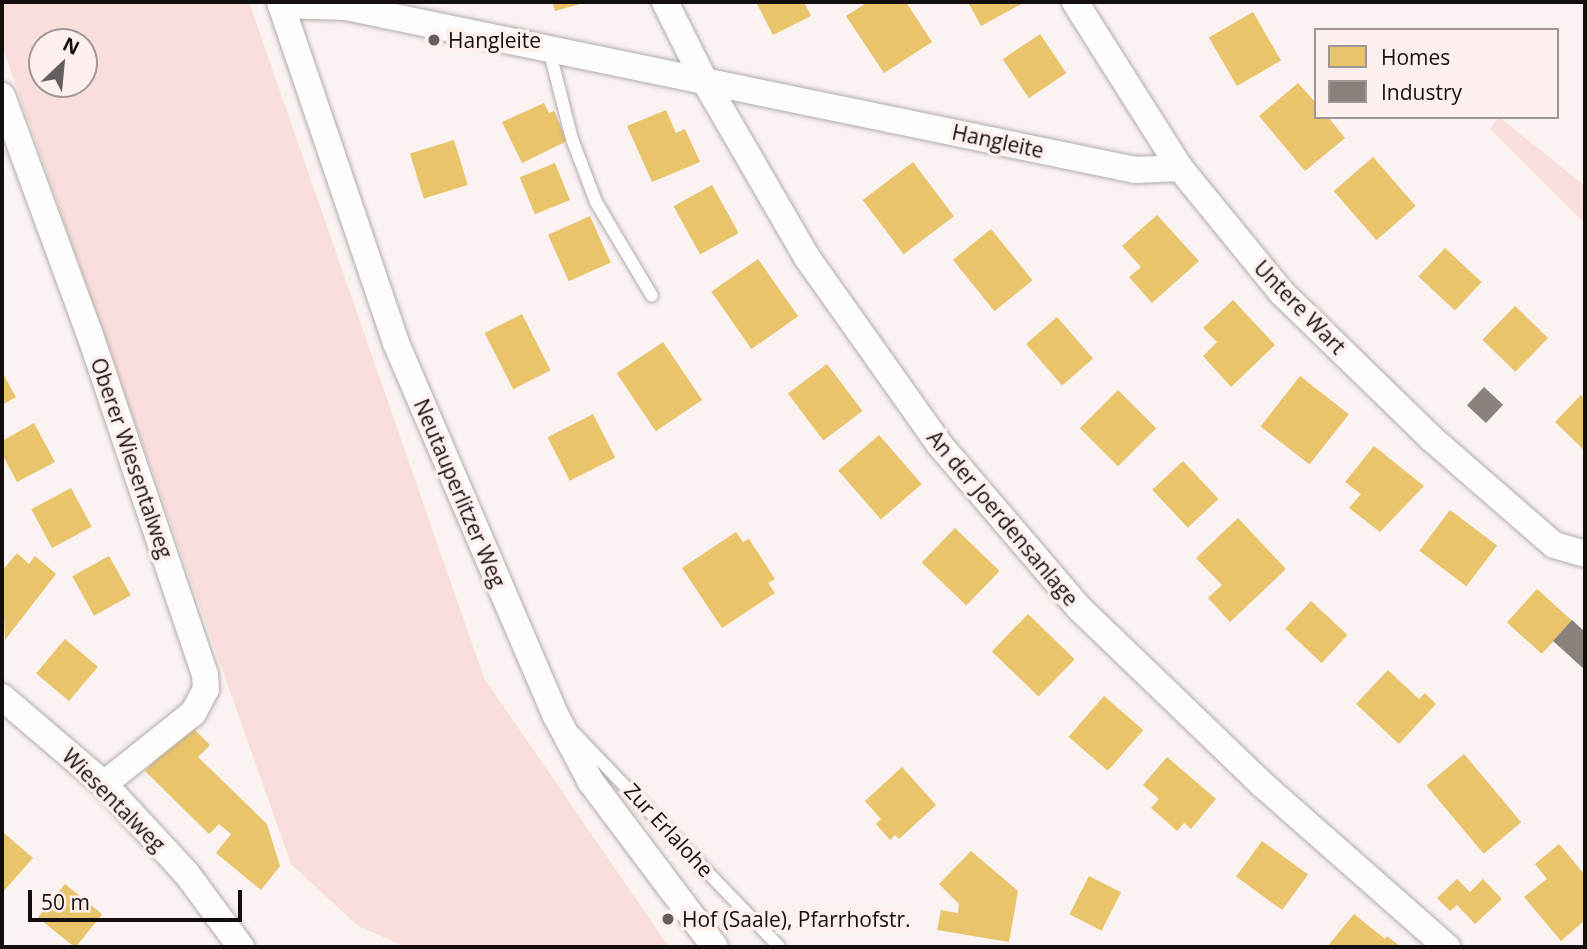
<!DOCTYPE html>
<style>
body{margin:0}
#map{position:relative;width:1587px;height:949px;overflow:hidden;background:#faf3f2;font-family:"Open Sans",sans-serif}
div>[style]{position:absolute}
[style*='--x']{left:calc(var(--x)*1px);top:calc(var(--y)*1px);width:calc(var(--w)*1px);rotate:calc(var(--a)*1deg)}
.green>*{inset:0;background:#f9dedb}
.homes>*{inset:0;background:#e9c46a;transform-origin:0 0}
.industry>*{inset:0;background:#8a817c;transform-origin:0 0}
.roads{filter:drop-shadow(0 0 2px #b1acab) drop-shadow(0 0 2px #b1acab)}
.service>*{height:12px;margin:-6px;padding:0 6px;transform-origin:6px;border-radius:6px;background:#fefdfd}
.minor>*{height:26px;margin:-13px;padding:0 13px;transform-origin:13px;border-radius:13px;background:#fefdfd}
.dots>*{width:19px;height:19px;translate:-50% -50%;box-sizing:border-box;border:4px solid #fef0ef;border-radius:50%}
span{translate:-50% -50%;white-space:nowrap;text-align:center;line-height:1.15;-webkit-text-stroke:7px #fef0ef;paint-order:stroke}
.poi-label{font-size:21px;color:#140f0f}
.left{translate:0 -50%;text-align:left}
.street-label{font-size:21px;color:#140f0f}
.frame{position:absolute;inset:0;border:4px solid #140f0f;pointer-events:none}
.legend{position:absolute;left:1314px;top:28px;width:245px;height:91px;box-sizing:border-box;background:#fef0ef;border:2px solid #a09695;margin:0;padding:9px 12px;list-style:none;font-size:21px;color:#140f0f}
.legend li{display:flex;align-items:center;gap:14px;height:35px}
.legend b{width:35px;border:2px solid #a09695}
.north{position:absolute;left:28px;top:28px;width:70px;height:70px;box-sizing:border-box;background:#fef0ef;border:2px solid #a09695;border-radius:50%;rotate:26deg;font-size:19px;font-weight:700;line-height:28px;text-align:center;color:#140f0f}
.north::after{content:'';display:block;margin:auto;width:24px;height:32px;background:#645f5e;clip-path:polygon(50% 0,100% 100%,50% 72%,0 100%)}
.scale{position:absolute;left:28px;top:890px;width:214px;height:32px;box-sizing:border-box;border:4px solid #140f0f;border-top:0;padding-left:9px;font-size:21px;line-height:24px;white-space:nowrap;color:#140f0f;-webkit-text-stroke:5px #fef0ef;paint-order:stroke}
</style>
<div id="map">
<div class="green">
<i style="clip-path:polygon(evenodd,2px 2px,249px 2px,484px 678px,669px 947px,405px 947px,357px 925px,291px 864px,2px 46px,2px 2px,42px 42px,84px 42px,84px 84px,42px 84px,42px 42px)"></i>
<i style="clip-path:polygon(1499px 117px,1585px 186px,1585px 224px,1490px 129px)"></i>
</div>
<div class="homes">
<i style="clip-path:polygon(552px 2px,584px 2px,584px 3px,555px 11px)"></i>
<i style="clip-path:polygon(756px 2px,804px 2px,811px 16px,773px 35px)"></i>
<i style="clip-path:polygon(868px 2px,906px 2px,932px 42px,884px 73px,846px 16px)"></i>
<i style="clip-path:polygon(968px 2px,1025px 2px,981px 26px)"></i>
<i style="left:1253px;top:12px;width:56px;height:51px;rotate:60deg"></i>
<i style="left:1040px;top:34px;width:47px;height:45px;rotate:56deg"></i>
<i style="clip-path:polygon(1298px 83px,1316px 103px,1316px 117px,1328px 117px,1345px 138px,1305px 171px,1259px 116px)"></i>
<i style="clip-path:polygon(544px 103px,549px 113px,554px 111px,567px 141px,522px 163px,502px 122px)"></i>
<i style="clip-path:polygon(666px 110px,676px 133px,685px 129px,700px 162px,652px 182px,627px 126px)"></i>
<i style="left:454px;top:140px;width:47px;height:46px;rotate:73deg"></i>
<i style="left:1373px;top:157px;width:65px;height:52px;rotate:49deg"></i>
<i style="left:913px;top:162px;width:68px;height:63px;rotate:53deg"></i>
<i style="left:555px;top:163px;width:40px;height:38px;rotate:68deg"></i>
<i style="left:712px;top:185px;width:55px;height:44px;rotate:61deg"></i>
<i style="clip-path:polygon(1157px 215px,1199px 261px,1152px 303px,1129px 277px,1141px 267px,1122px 246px)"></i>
<i style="left:590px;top:216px;width:51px;height:46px;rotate:66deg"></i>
<i style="left:991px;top:229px;width:66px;height:49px;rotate:51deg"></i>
<i style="left:1445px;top:248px;width:50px;height:39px;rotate:43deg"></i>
<i style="left:758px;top:259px;width:70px;height:57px;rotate:55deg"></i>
<i style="clip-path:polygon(1233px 300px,1275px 345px,1231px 387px,1203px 356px,1217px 342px,1203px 328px)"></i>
<i style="left:1515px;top:306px;width:46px;height:47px;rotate:44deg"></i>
<i style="left:522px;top:314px;width:63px;height:42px;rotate:63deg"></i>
<i style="left:1057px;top:317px;width:55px;height:41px;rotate:49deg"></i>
<i style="left:663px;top:342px;width:70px;height:56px;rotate:56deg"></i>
<i style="left:827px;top:364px;width:59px;height:49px;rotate:53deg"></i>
<i style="clip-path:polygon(2px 372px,16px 397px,2px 405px)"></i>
<i style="left:1300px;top:376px;width:62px;height:64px;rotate:38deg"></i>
<i style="left:1118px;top:390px;width:54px;height:54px;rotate:45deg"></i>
<i style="clip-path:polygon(1581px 395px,1585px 399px,1585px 451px,1555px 422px)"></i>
<i style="left:593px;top:414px;width:49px;height:51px;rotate:63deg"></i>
<i style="clip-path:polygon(34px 423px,55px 462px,17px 482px,2px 454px,2px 441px)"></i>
<i style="left:879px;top:435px;width:65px;height:54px;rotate:49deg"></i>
<i style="clip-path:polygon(1374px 446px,1424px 486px,1380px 532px,1349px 508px,1361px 494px,1345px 482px)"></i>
<i style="left:1183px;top:461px;width:52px;height:42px;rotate:47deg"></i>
<i style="left:71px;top:488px;width:44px;height:45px;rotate:62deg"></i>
<i style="left:1450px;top:510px;width:59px;height:51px;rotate:37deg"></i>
<i style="clip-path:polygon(1238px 518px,1286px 569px,1230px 622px,1208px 598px,1222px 585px,1196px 558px)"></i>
<i style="left:955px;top:528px;width:62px;height:48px;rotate:44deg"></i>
<i style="clip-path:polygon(736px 532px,743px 542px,749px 539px,775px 579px,768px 583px,775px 593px,722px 628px,682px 568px)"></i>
<i style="clip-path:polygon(17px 553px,29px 564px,35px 556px,56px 574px,5px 640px,2px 571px)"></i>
<i style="left:109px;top:556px;width:45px;height:42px;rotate:61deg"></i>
<i style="left:1537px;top:589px;width:47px;height:45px;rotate:42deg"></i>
<i style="left:1311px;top:601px;width:50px;height:38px;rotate:43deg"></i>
<i style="left:1028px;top:614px;width:65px;height:52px;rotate:44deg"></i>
<i style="left:65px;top:639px;width:43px;height:45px;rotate:40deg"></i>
<i style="clip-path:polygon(1388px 670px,1419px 699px,1425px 693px,1436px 704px,1399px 744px,1356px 704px)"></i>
<i style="left:1104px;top:696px;width:52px;height:54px;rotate:41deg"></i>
<i style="clip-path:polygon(190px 725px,210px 745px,198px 757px,267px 824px,280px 866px,261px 890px,216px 853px,231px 834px,219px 824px,209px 834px,145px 771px)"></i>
<i style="left:1464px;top:754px;width:89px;height:49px;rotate:50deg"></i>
<i style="clip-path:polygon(1167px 757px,1216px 799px,1191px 829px,1184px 823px,1177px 831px,1151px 808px,1159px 799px,1143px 785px)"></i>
<i style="clip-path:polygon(902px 767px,936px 805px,899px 839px,895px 835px,890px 840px,876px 824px,881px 819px,865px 801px)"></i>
<i style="clip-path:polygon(4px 833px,33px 858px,2px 893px,2px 836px)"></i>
<i style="left:1262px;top:841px;width:57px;height:44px;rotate:36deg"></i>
<i style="clip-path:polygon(1559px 844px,1585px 875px,1585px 920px,1561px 941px,1524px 897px,1547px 879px,1535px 864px)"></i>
<i style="clip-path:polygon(971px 851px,1018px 891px,1009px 942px,937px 930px,941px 910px,958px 913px,959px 904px,939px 884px)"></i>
<i style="left:1089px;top:876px;width:36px;height:43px;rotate:27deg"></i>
<i style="clip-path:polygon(1457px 879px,1470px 892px,1483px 879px,1502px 899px,1475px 924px,1457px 905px,1450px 911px,1437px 898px)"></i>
<i style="left:65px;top:884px;width:48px;height:43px;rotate:39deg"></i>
<i style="clip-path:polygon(1354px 914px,1385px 939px,1387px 936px,1401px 947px,1327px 947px)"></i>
</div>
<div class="industry">
<i style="left:1484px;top:387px;width:26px;height:25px;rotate:43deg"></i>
<i style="clip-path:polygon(1572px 620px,1585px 632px,1585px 670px,1553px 641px)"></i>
</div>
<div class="roads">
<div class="service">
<i style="--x:549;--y:49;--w:93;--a:75.7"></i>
<i style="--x:572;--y:139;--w:67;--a:69.1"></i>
<i style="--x:596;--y:202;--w:109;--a:59.2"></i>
<i style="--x:574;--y:733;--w:296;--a:46.2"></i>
</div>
<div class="minor">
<i style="--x:280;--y:2;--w:360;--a:71.2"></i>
<i style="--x:396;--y:343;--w:406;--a:66.8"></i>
<i style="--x:556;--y:716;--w:75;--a:62.1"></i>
<i style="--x:591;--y:782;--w:206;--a:53.1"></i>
<i style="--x:665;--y:2;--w:85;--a:63.4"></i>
<i style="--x:703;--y:78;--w:206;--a:59.9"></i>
<i style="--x:806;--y:256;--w:230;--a:54.7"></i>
<i style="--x:939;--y:444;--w:216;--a:49.5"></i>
<i style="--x:1079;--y:608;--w:254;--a:43.9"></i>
<i style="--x:1262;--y:784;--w:247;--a:41.4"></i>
<i style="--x:1075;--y:2;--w:196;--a:57.7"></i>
<i style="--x:1180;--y:168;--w:160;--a:50.8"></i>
<i style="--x:1281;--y:292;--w:209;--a:44.2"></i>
<i style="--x:1431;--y:438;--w:163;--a:41"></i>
<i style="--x:1554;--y:545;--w:32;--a:16"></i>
<i style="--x:281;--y:5;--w:65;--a:1.8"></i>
<i style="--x:346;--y:7;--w:806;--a:11.67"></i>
<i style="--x:1135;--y:170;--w:45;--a:-2.5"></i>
<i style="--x:2;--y:96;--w:252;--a:69.8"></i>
<i style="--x:89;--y:332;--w:362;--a:71.3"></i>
<i style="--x:205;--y:675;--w:14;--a:86"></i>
<i style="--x:206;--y:689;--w:27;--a:118"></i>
<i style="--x:193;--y:713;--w:114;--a:141.4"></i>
<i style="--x:2;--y:697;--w:134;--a:40.5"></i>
<i style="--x:104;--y:784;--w:122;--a:47.3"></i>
<i style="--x:187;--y:874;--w:91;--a:53.5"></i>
</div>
</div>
<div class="dots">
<i style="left:434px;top:40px;background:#645f5e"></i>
<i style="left:668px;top:919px;background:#645f5e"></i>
</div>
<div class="poi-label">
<span class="left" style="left:448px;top:40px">Hangleite</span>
<span class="left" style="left:682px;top:919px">Hof (Saale), Pfarrhofstr.</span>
</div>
<div class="street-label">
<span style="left:998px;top:141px;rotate:12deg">Hangleite</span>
<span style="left:1300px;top:307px;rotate:46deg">Untere Wart</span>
<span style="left:132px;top:458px;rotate:71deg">Oberer Wiesentalweg</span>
<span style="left:460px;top:493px;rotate:67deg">Neutauperlitzer Weg</span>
<span style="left:1003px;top:518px;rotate:50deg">An der Joerdensanlage</span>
<span style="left:114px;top:800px;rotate:45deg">Wiesentalweg</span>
<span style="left:669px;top:830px;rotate:47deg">Zur Erlalohe</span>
</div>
<div class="frame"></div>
<ul class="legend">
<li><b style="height:19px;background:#e9c46a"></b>Homes</li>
<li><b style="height:19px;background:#8a817c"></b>Industry</li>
</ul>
<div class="north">N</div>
<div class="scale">50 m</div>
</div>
